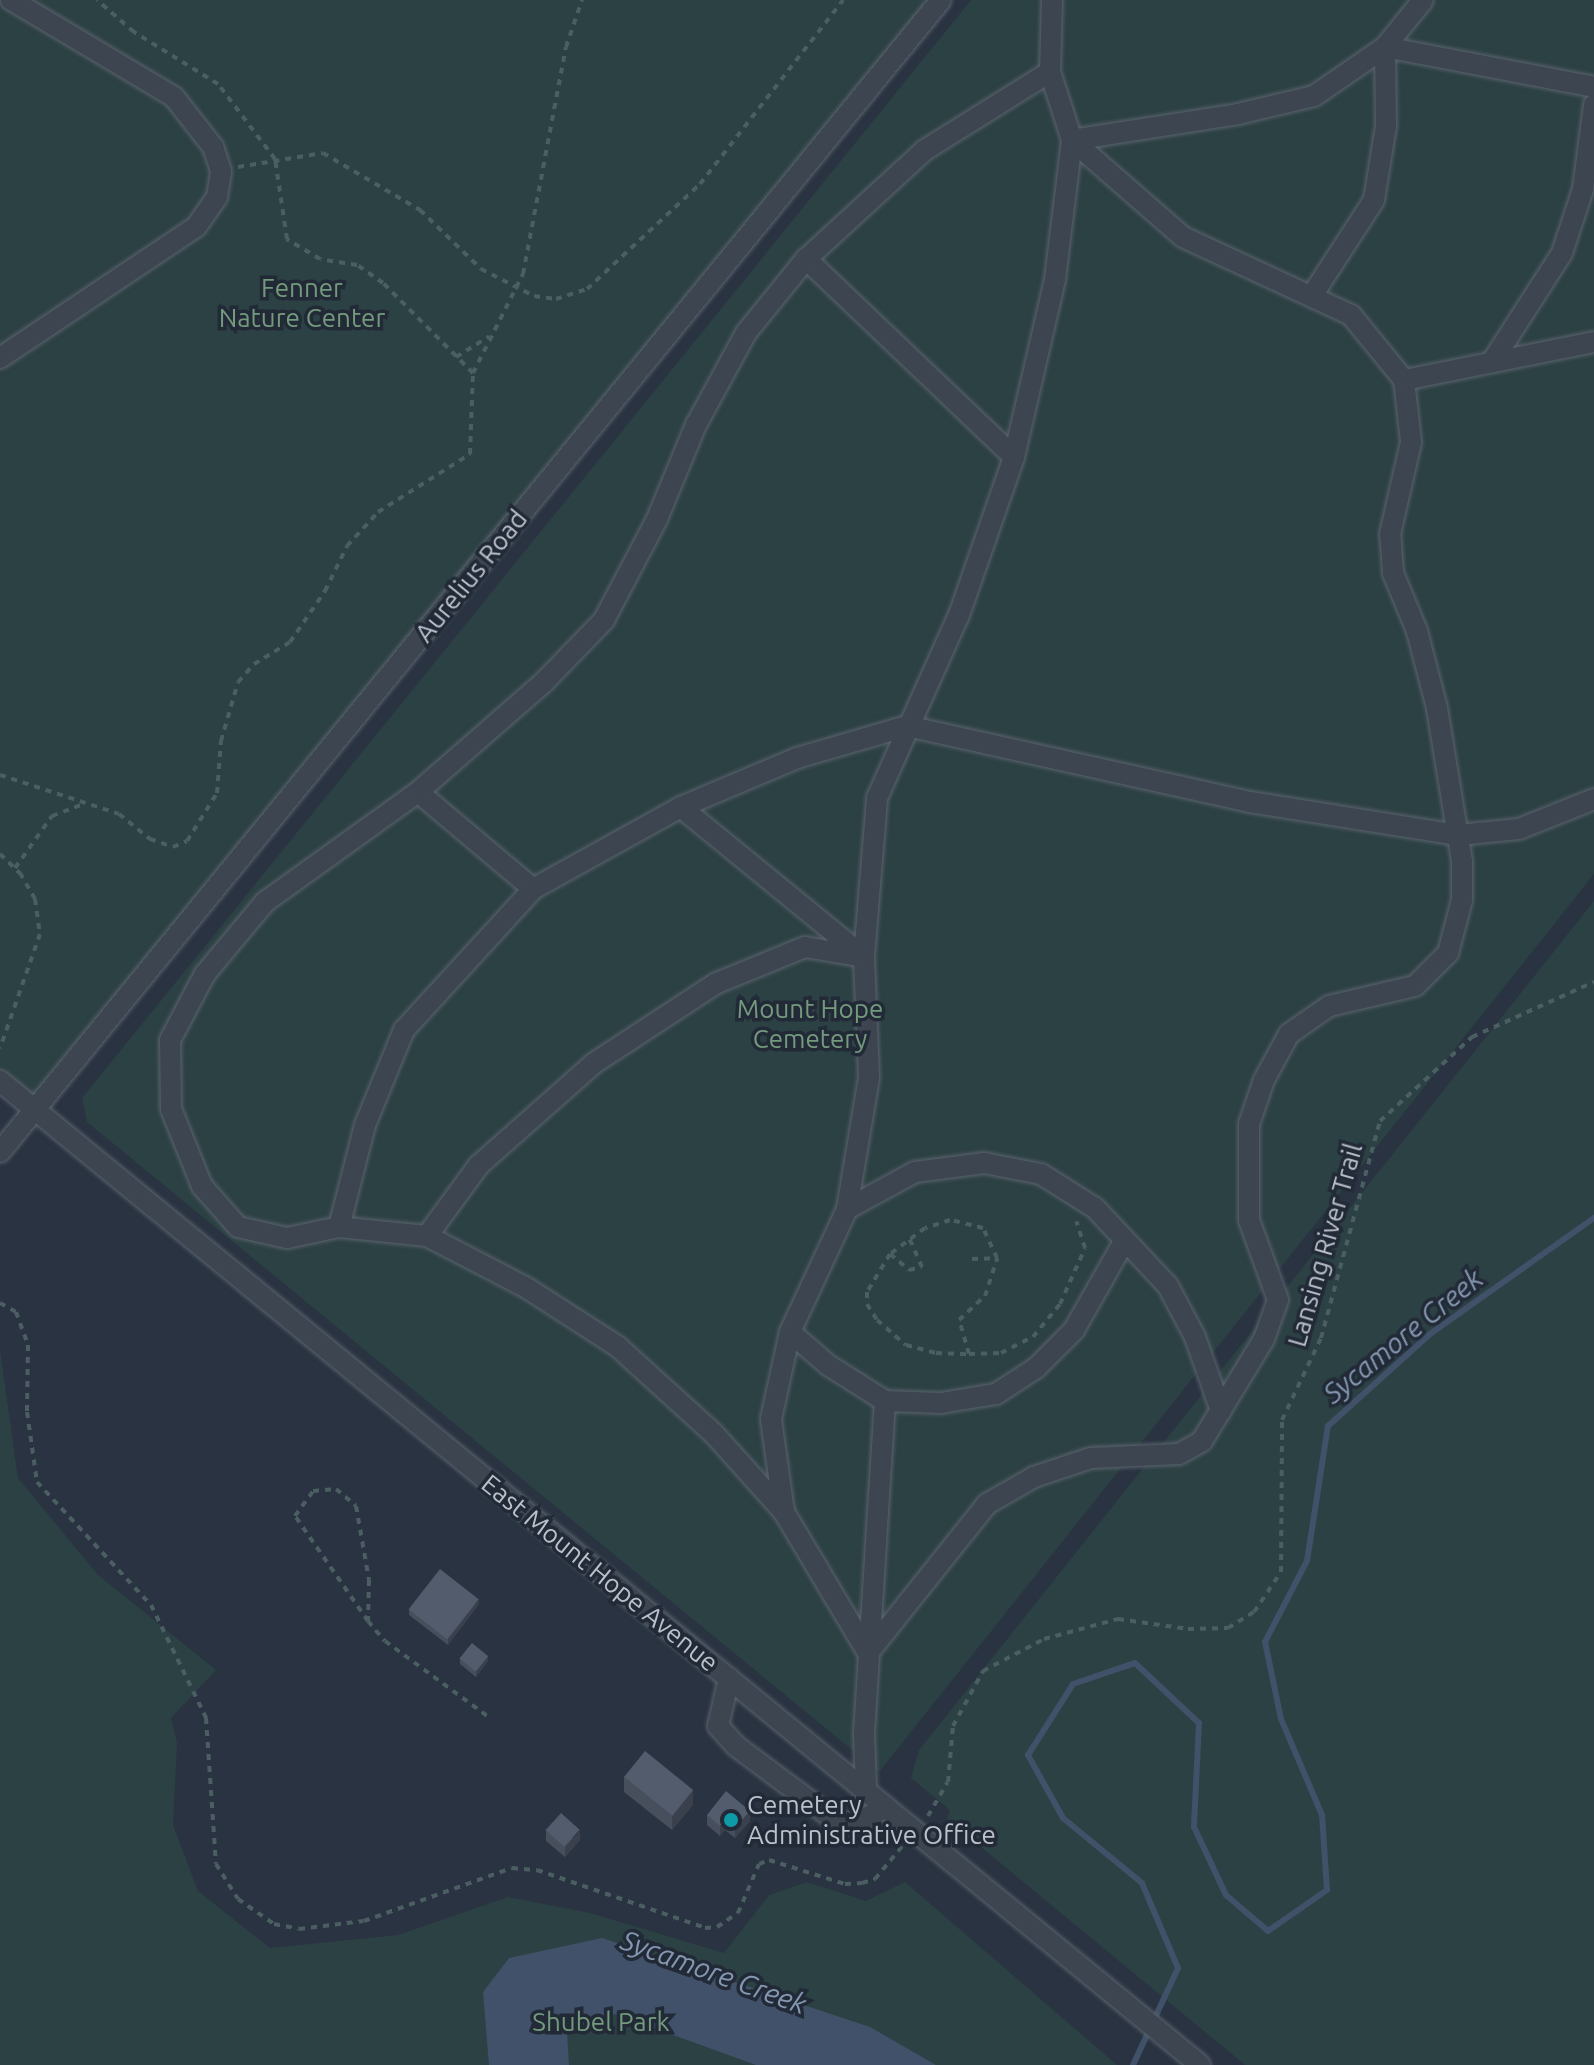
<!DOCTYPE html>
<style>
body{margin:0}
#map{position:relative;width:1594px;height:2065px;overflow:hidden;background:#293341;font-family:Ubuntu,sans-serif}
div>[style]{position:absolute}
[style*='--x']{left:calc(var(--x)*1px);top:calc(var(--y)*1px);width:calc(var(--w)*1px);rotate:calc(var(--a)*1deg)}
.green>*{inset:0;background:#2c4143}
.water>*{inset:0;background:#405169}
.stream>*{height:6px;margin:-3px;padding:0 3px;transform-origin:3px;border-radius:3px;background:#405169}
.path>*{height:4px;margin-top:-2px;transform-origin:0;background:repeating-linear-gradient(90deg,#4b5e61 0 6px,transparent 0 12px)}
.roads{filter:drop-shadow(0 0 2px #5b636e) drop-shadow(0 0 2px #5b636e)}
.minor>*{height:20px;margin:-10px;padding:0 10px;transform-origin:10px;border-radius:10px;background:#3d4551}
.wall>*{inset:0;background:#474f5d}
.shaded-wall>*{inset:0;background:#3a404c}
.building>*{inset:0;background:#535c6c;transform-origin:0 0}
.dots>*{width:22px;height:22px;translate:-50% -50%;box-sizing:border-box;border:4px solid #222a37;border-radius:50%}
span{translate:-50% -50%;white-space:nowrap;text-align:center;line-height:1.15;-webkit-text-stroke:7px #222a37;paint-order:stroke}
.park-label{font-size:26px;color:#739a7c}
.street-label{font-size:26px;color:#bac1cb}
.poi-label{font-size:26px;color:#bac1cb}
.left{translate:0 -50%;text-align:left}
.water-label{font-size:28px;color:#8497b0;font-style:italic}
</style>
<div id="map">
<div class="green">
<i style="clip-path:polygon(0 0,941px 0,35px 1111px,0 1081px)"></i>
<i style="clip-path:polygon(971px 0,1594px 0,1594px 874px,879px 1772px,87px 1122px,82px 1098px)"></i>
<i style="clip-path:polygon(1594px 901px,1594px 2065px,1245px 2065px,947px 1819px,950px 1810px,911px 1778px,919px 1750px)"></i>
<i style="clip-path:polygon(0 1350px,18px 1478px,98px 1575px,216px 1670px,171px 1718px,177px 1743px,173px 1825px,198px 1891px,270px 1948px,398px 1935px,508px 1897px,590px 1913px,724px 1953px,769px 1895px,807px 1882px,866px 1901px,905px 1882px,1117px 2065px,0 2065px)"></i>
</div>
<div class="water">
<i style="clip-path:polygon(602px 1938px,870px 2027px,936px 2065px,756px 2065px,615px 2014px,567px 2031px,569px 2065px,489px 2065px,483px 1992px,509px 1958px)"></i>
</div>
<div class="stream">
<i style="--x:1133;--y:2065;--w:107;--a:-65.1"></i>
<i style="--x:1178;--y:1968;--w:92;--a:-113"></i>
<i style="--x:1142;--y:1883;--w:102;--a:-140.6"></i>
<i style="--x:1063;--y:1818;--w:72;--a:-119.1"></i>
<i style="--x:1028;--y:1755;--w:84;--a:-57.6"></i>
<i style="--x:1073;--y:1684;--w:65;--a:-18.7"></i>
<i style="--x:1135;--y:1663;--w:88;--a:43.2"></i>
<i style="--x:1199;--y:1723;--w:104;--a:92.8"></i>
<i style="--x:1194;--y:1827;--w:75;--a:64.8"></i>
<i style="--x:1226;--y:1895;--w:55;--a:40.6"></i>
<i style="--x:1268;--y:1931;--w:72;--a:-34.8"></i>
<i style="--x:1327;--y:1890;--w:75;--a:-93.8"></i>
<i style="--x:1322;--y:1815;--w:104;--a:-113.1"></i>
<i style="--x:1281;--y:1719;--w:79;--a:-101.7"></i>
<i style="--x:1265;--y:1642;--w:91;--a:-62.6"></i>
<i style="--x:1307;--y:1561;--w:137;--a:-81.2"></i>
<i style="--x:1328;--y:1426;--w:137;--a:-42"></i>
<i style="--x:1430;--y:1334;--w:201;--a:-35.3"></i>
</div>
<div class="path">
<i style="--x:238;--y:167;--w:86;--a:-9.4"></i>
<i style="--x:323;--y:153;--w:113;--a:30.4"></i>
<i style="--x:420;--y:210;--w:85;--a:44"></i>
<i style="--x:481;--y:269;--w:59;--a:27"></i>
<i style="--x:534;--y:296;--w:22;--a:8"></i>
<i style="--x:556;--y:299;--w:33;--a:-18"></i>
<i style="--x:587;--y:289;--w:154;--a:-42.9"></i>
<i style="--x:700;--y:184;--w:233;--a:-52.1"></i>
<i style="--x:456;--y:357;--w:39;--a:-32"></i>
<i style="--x:473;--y:373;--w:111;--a:-63.2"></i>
<i style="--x:523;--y:274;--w:231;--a:-79.3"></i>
<i style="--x:566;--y:47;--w:50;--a:-71.2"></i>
<i style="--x:0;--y:775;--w:125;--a:18.1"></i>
<i style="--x:119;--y:814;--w:40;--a:39"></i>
<i style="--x:150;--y:839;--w:24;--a:19"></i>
<i style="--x:173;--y:847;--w:15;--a:-23"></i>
<i style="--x:187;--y:841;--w:57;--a:-58"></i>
<i style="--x:217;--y:793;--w:52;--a:-85.6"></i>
<i style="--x:221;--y:741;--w:61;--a:-73.9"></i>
<i style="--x:238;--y:682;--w:24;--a:-48"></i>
<i style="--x:254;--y:664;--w:42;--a:-31.4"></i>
<i style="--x:290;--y:642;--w:62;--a:-55.5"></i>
<i style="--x:325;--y:591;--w:50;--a:-63.9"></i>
<i style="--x:347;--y:546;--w:46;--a:-47.6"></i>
<i style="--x:378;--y:512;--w:109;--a:-32.2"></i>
<i style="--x:470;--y:454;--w:81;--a:-87.9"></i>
<i style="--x:473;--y:373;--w:127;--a:-135"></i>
<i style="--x:383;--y:283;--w:32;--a:-145"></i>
<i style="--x:357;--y:265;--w:37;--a:-171"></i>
<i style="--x:320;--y:259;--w:39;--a:-149"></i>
<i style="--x:287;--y:239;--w:81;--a:-98.5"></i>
<i style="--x:275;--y:159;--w:94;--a:-127.2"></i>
<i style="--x:218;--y:84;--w:99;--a:-148.2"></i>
<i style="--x:134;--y:32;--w:49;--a:-139.1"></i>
<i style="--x:0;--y:854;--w:28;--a:44"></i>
<i style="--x:20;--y:873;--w:30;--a:60"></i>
<i style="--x:35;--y:899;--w:35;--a:82"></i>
<i style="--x:40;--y:934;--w:121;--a:109.3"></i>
<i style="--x:15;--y:868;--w:64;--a:-54.6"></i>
<i style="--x:52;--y:816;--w:34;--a:-21"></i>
<i style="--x:890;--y:1254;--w:25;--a:40"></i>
<i style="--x:909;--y:1270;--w:13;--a:-13"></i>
<i style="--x:922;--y:1267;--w:32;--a:-114"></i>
<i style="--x:972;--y:1259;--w:25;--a:-2"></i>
<i style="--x:0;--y:1303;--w:18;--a:29"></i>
<i style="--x:16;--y:1312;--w:35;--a:70"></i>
<i style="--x:28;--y:1345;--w:67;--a:90.9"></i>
<i style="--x:27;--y:1412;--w:71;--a:81.9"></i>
<i style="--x:37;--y:1482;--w:168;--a:47.2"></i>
<i style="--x:151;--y:1605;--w:126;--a:64"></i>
<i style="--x:206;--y:1718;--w:146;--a:86.1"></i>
<i style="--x:216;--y:1864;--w:41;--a:57.8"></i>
<i style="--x:238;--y:1899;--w:44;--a:34.8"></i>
<i style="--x:274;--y:1924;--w:25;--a:11"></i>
<i style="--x:299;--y:1929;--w:65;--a:-7"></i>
<i style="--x:364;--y:1921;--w:157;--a:-19.7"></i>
<i style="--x:512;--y:1868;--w:25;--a:5"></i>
<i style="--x:537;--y:1870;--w:178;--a:19"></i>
<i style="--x:705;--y:1928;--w:12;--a:-5"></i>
<i style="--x:717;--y:1927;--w:25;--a:-34"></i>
<i style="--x:738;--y:1913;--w:53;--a:-66.8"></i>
<i style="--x:759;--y:1864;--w:11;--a:-22"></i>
<i style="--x:769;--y:1860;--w:80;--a:17.5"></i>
<i style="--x:845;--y:1884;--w:17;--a:-3"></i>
<i style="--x:862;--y:1883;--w:14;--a:-17"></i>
<i style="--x:875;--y:1879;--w:45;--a:-50.4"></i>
<i style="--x:969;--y:1354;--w:35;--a:-106"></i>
<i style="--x:959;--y:1320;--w:35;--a:-43"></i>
<i style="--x:985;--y:1296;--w:40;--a:-72"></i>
<i style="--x:997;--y:1258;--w:33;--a:-115"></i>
<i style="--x:983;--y:1228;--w:34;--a:-166"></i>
<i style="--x:950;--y:1220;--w:26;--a:162"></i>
<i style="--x:925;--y:1228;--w:44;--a:143.4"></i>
<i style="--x:890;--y:1254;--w:44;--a:121.2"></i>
<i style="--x:867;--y:1292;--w:12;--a:90"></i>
<i style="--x:867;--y:1304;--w:19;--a:58"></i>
<i style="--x:877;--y:1320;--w:38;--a:41"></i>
<i style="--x:906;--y:1345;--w:31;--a:15"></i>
<i style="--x:936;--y:1353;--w:33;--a:2"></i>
<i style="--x:969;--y:1354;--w:32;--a:-2"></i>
<i style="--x:1001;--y:1353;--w:36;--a:-27"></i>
<i style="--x:1033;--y:1337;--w:43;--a:-50.7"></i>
<i style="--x:1060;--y:1304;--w:61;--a:-65.9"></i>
<i style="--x:1085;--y:1248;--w:28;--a:-108"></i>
<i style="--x:368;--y:1621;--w:128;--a:-124.8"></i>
<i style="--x:295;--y:1516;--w:31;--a:-54"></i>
<i style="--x:313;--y:1491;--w:23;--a:-5"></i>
<i style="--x:336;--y:1489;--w:26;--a:40"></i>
<i style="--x:356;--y:1506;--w:75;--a:80"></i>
<i style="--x:369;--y:1580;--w:41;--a:91.4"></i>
<i style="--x:368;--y:1621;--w:26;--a:50"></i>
<i style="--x:385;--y:1641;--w:130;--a:36.3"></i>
<i style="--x:928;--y:1816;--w:39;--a:-60"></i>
<i style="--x:948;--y:1782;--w:56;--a:-84.9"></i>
<i style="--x:953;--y:1726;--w:63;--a:-61.4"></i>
<i style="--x:983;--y:1671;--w:69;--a:-27.7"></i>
<i style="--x:1044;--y:1639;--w:77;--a:-15.1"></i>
<i style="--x:1118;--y:1619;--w:71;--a:8.1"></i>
<i style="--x:1188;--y:1629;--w:40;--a:-1.4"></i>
<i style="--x:1228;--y:1628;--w:31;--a:-32"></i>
<i style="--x:1254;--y:1612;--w:48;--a:-56"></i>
<i style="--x:1281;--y:1572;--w:152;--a:-89.6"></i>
<i style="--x:1282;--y:1420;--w:91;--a:-64.6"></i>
<i style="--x:1321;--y:1338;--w:225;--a:-74.8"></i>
<i style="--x:1380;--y:1121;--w:125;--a:-42.4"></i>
<i style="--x:1472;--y:1037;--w:134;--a:-24.3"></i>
</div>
<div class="roads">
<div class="minor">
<i style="--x:806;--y:259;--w:287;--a:43.6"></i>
<i style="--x:1313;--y:294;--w:112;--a:-57"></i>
<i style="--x:1374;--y:200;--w:75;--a:-80.8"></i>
<i style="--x:1386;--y:126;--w:79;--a:-90.7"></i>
<i style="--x:1385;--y:47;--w:60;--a:-51"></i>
<i style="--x:0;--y:358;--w:236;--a:-33.8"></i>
<i style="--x:196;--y:227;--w:37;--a:-55"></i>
<i style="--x:217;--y:197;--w:26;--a:-81"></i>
<i style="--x:221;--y:171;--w:25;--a:-108"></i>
<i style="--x:213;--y:147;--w:63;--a:-128"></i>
<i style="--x:174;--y:97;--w:190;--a:-149.2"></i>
<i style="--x:1492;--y:362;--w:130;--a:-57.3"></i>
<i style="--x:1562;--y:253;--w:67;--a:-71.8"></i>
<i style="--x:1583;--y:189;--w:85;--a:-82.5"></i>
<i style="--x:1404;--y:380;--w:194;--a:-11.3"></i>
<i style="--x:418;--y:792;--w:150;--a:40.1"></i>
<i style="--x:0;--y:1081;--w:1552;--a:39.35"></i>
<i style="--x:0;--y:1152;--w:1487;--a:-50.76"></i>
<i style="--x:847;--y:1209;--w:77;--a:-28.6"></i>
<i style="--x:915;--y:1172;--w:70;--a:-7.4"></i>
<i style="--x:984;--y:1163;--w:58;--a:10.9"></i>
<i style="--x:1041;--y:1174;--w:64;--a:32.2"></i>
<i style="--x:1095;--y:1208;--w:107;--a:46.9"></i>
<i style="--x:1168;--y:1286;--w:58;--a:62.1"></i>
<i style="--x:1195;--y:1337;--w:78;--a:70.6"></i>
<i style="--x:339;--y:1227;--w:105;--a:-75.7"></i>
<i style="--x:365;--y:1125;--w:103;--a:-67.7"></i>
<i style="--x:404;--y:1030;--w:191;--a:-47.5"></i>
<i style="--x:533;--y:889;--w:169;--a:-29"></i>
<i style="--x:681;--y:807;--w:126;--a:-22.9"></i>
<i style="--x:797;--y:758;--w:115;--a:-16.2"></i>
<i style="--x:907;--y:726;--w:351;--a:12.5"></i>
<i style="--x:1250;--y:802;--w:211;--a:9"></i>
<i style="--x:1458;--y:835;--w:61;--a:-5.6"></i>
<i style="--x:1519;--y:829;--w:81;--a:-21.8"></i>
<i style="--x:427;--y:1236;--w:88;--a:-53.8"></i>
<i style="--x:479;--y:1165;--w:152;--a:-41.5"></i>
<i style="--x:593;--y:1064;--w:148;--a:-33.2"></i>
<i style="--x:717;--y:983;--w:95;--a:-22.2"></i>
<i style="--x:805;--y:947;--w:60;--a:9.6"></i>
<i style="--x:864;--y:957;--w:237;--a:-140.7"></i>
<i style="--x:790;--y:1332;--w:50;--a:41"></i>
<i style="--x:828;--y:1365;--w:67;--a:32.3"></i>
<i style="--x:885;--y:1401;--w:56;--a:2"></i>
<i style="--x:941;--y:1403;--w:56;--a:-9.3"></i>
<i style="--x:996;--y:1394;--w:48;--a:-33"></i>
<i style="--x:1036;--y:1368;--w:54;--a:-45"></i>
<i style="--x:1074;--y:1330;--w:103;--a:-60.5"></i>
<i style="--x:784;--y:1512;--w:94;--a:-98"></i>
<i style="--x:771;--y:1419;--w:89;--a:-77.7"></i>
<i style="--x:790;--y:1332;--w:136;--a:-65.1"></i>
<i style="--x:847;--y:1209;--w:134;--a:-80.5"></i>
<i style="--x:869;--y:1077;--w:120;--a:-92.4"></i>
<i style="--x:864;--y:957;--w:160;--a:-85.3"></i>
<i style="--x:877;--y:798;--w:201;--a:-65.9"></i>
<i style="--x:959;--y:615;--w:167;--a:-70.8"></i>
<i style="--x:1014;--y:457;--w:183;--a:-77"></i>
<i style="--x:1055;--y:279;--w:140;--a:-83"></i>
<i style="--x:1072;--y:140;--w:71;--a:-107.9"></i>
<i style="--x:868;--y:1653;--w:191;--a:-51.4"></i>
<i style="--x:987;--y:1504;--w:54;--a:-29.9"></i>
<i style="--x:1034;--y:1477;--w:60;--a:-18.4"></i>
<i style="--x:1091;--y:1458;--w:88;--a:-2.6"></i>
<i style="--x:1179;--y:1454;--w:26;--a:-29"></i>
<i style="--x:1202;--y:1441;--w:119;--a:-58.7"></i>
<i style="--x:1264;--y:1339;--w:41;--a:-70.3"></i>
<i style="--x:1278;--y:1300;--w:85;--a:-109.9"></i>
<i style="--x:1249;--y:1220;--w:96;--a:-90"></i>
<i style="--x:1249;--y:1124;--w:46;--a:-71.2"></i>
<i style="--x:1264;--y:1080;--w:52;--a:-61.5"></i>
<i style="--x:1289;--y:1034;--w:49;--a:-35"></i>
<i style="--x:1329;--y:1006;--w:88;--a:-13.1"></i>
<i style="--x:1415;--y:986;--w:47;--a:-45"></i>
<i style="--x:1448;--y:953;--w:55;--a:-75.2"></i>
<i style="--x:1462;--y:900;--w:39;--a:-90"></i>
<i style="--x:1462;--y:861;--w:155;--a:-99.3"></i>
<i style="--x:1437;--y:708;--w:80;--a:-104.6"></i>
<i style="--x:1417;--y:631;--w:63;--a:-112.5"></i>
<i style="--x:1393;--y:573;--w:39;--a:-94"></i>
<i style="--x:1390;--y:534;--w:94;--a:-77.1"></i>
<i style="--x:1411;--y:442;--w:62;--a:-96.4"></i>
<i style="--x:1404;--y:380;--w:84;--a:-129.2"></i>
<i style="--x:1351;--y:315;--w:185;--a:-155.1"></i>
<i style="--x:1183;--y:237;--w:147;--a:-138.9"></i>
<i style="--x:1072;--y:140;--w:168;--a:-8.9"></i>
<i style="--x:1238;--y:114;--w:78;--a:-13.3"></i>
<i style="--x:1314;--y:96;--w:86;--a:-34.6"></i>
<i style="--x:1385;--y:47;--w:213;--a:10.8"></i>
<i style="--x:868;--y:1653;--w:164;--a:-120.8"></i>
<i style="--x:784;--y:1512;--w:106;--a:-131.9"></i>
<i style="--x:713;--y:1433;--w:130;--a:-137.8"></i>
<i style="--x:617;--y:1346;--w:107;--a:-147.2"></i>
<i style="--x:527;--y:1288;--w:113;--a:-152.5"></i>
<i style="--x:427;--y:1236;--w:88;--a:-174.2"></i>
<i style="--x:339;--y:1227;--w:53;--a:168.1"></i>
<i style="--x:287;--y:1238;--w:50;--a:-167.3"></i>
<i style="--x:238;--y:1227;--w:55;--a:-131.3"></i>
<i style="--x:202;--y:1186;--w:83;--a:-111.9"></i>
<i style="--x:171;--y:1109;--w:69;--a:-90.8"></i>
<i style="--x:170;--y:1040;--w:75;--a:-62.1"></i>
<i style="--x:205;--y:974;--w:94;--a:-50.2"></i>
<i style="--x:265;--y:902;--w:188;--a:-35.7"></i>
<i style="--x:418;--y:792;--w:167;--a:-41.1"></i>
<i style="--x:544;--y:682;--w:86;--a:-45.9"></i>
<i style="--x:604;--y:620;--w:114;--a:-62.3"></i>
<i style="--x:657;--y:519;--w:102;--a:-67.5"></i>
<i style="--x:696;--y:425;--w:105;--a:-61.5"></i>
<i style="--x:746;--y:333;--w:95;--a:-51"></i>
<i style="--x:806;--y:259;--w:161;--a:-42.5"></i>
<i style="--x:925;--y:150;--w:147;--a:-32"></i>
<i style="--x:1050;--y:72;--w:72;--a:-88.4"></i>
<i style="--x:729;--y:1678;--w:49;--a:102.9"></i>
<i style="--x:718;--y:1726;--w:27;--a:48"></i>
<i style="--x:736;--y:1746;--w:129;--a:36.8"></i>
<i style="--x:839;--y:1823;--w:18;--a:0"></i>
<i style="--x:857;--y:1823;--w:33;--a:-29"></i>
<i style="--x:866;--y:1788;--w:54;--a:-92.1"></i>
<i style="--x:864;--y:1734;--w:334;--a:-86.4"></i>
</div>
</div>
<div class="wall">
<i style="clip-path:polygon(479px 1604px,448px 1645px,409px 1615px,409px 1610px)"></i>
<i style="clip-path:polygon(460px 1659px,488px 1661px,476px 1677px,460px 1664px)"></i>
<i style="clip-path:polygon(624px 1776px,693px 1805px,672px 1830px,624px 1792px)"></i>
<i style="clip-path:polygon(707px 1815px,750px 1821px,735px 1838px,725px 1830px,720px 1836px,707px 1825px)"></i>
<i style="clip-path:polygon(546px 1830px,580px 1840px,565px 1857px,546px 1841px)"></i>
</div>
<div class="shaded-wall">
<i style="clip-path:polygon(479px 1599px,479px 1604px,448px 1645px,448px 1639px)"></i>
<i style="clip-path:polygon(488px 1656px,488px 1661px,476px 1677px,476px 1671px)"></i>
<i style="clip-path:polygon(693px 1790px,693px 1805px,672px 1830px,672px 1814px)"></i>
<i style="clip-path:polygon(750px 1811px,750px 1821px,735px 1838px,735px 1828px)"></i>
<i style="clip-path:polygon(725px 1819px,725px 1830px,720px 1836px,720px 1826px)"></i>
<i style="clip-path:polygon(580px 1830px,580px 1840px,565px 1857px,565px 1847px)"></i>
</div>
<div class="building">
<i style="left:440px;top:1569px;width:49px;height:51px;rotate:38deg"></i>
<i style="left:472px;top:1643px;width:21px;height:20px;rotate:39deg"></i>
<i style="left:645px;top:1751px;width:62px;height:33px;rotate:39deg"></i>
<i style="clip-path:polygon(726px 1791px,750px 1811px,735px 1828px,725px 1819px,720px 1826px,707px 1815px)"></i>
<i style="left:561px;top:1813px;width:25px;height:23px;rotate:42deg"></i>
</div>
<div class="dots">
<i style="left:731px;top:1820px;background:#0f9aa8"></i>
</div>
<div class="park-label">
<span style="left:302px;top:303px">Fenner<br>Nature Center</span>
<span style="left:810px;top:1024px">Mount Hope<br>Cemetery</span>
<span style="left:601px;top:2022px">Shubel Park</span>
</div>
<div class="street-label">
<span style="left:471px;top:576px;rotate:-51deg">Aurelius Road</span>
<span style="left:1325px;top:1245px;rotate:-74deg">Lansing River Trail</span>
<span style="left:600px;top:1573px;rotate:39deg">East Mount Hope Avenue</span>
</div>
<div class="poi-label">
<span class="left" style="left:747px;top:1820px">Cemetery<br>Administrative Office</span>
</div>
<div class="water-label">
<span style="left:1403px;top:1336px;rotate:-39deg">Sycamore Creek</span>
<span style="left:714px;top:1972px;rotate:20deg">Sycamore Creek</span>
</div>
</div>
